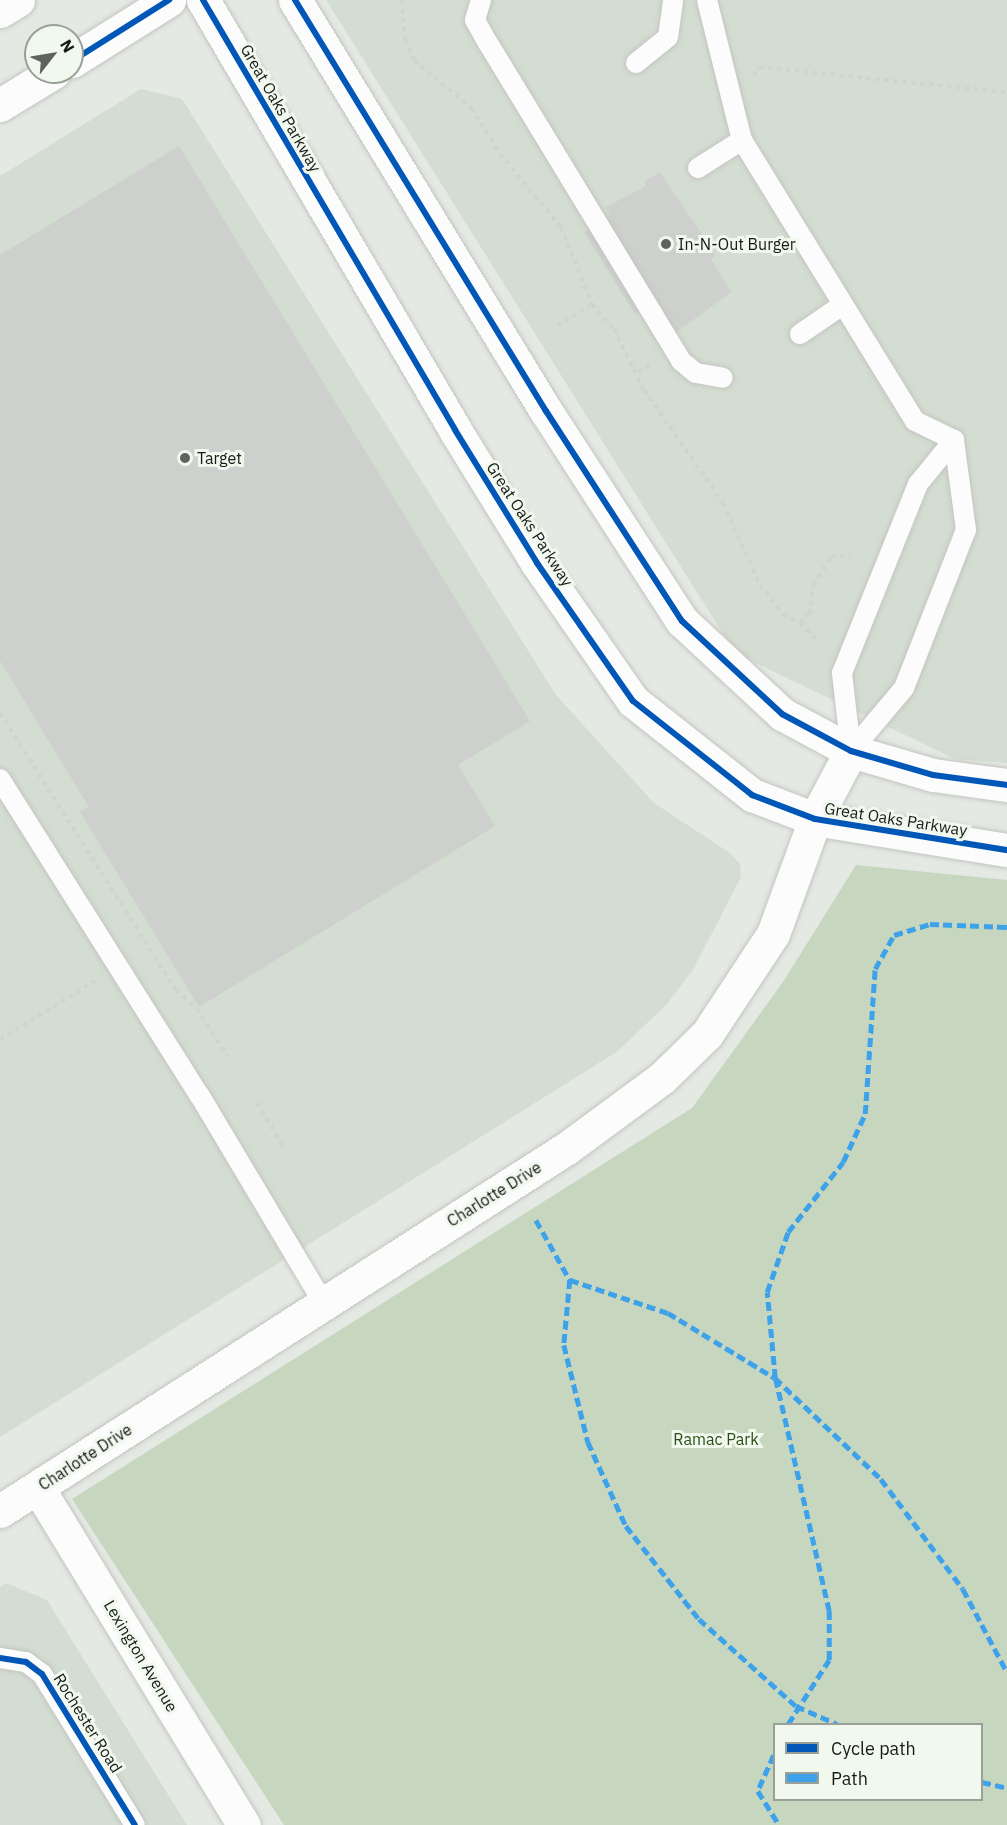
<!DOCTYPE html>
<style>
body{margin:0}
#map{position:relative;width:1007px;height:1825px;overflow:hidden;background:#e5e9e3;font-family:"IBM Plex Sans",sans-serif}
div>[style]{position:absolute}
[style*='--x']{left:calc(var(--x)*1px);top:calc(var(--y)*1px);width:calc(var(--w)*1px);rotate:calc(var(--a)*1deg)}
.built>*{inset:0;background:#d4ddd1}
.green>*{inset:0;background:#c6d6bf}
.building>*{inset:0;background:#cdd0cc}
.path>*{height:4px;margin-top:-2px;transform-origin:0;background:repeating-linear-gradient(90deg,#d1d3d1 0 4.5px,transparent 0 9px)}
.roads{filter:drop-shadow(0 0 2px #c3c5c1) drop-shadow(0 0 2px #c3c5c1)}
.service>*{height:20px;margin:-10px;padding:0 10px;transform-origin:10px;border-radius:10px;background:#fbfcfb}
.minor>*{height:33px;margin:-16.5px;padding:0 16.5px;transform-origin:16.5px;border-radius:16.5px;background:#fbfcfb}
.tertiary>*{height:33px;margin:-16.5px;padding:0 16.5px;transform-origin:16.5px;border-radius:16.5px;background:#fbfcfb}
.secondary>*{height:33px;margin:-16.5px;padding:0 16.5px;transform-origin:16.5px;border-radius:16.5px;background:#fbfcfb}
.quiet>*{height:4.5px;margin-top:-2.25px;transform-origin:0;background:repeating-linear-gradient(90deg,#3da2ea 0 9px,transparent 0 13.5px)}
.cycleway>*{height:6px;margin:-3px;padding:0 3px;transform-origin:3px;border-radius:3px;background:#0057b8}
.dots>*{width:16px;height:16px;translate:-50% -50%;box-sizing:border-box;border:3px solid #f1f8ee;border-radius:50%}
span{translate:-50% -50%;white-space:nowrap;text-align:center;line-height:1.15;-webkit-text-stroke:6px #f1f8ee;paint-order:stroke}
.street-label{font-size:16px;color:#181a17}
.poi-label{font-size:16px;color:#181a17}
.left{translate:0 -50%;text-align:left}
.park-label{font-size:16px;color:#2a4e16}
.legend{position:absolute;left:773px;top:1723px;width:210px;height:78px;box-sizing:border-box;background:#f1f8ee;border:2px solid #9a9f98;margin:0;padding:8px 10px;list-style:none;font-size:18px;color:#181a17}
.legend li{display:flex;align-items:center;gap:12px;height:30px}
.legend b{width:30px;border:2px solid #9a9f98}
.north{position:absolute;left:24px;top:24px;width:60px;height:60px;box-sizing:border-box;background:#f1f8ee;border:2px solid #9a9f98;border-radius:50%;rotate:59deg;font-size:16px;font-weight:700;line-height:24px;text-align:center;color:#181a17}
.north::after{content:'';display:block;margin:auto;width:21px;height:27px;background:#60625e;clip-path:polygon(50% 0,100% 100%,50% 72%,0 100%)}
</style>
<div id="map">
<div class="built">
<i style="clip-path:polygon(326px 0,1007px 0,1007px 763px,955px 759px,735px 653px)"></i>
<i style="clip-path:polygon(141px 89px,182px 99px,556px 695px,654px 803px,730px 853px,740px 864px,741px 877px,693px 970px,667px 1004px,618px 1051px,0 1437px,0 176px)"></i>
<i style="clip-path:polygon(6px 1583px,47px 1600px,187px 1825px,0 1825px,0 1587px)"></i>
</div>
<div class="green">
<i style="clip-path:polygon(evenodd,856px 865px,1007px 880px,1007px 1825px,284px 1825px,72px 1499px,692px 1108px,783px 982px,856px 865px,774px 1724px,982px 1724px,982px 1800px,774px 1800px,774px 1724px)"></i>
</div>
<div class="building">
<i style="clip-path:polygon(179px 146px,530px 721px,458px 765px,495px 826px,199px 1007px,80px 812px,89px 807px,0 661px,0 255px)"></i>
<i style="clip-path:polygon(660px 172px,716px 255px,711px 259px,731px 292px,677px 332px,670px 331px,654px 301px,635px 314px,584px 232px,610px 215px,606px 207px,646px 186px,644px 182px)"></i>
</div>
<div class="path">
<i style="--x:402;--y:0;--w:40;--a:85.7"></i>
<i style="--x:405;--y:40;--w:22;--a:66"></i>
<i style="--x:414;--y:60;--w:75;--a:40.1"></i>
<i style="--x:471;--y:108;--w:54;--a:57.8"></i>
<i style="--x:500;--y:154;--w:95;--a:50.1"></i>
<i style="--x:561;--y:227;--w:83;--a:68.1"></i>
<i style="--x:592;--y:304;--w:33;--a:49"></i>
<i style="--x:614;--y:329;--w:68;--a:63.8"></i>
<i style="--x:644;--y:390;--w:138;--a:55"></i>
<i style="--x:723;--y:503;--w:90;--a:65.7"></i>
<i style="--x:760;--y:585;--w:37;--a:52"></i>
<i style="--x:783;--y:614;--w:19;--a:28"></i>
<i style="--x:800;--y:623;--w:13;--a:-42"></i>
<i style="--x:810;--y:614;--w:29;--a:-84"></i>
<i style="--x:813;--y:585;--w:33;--a:-57"></i>
<i style="--x:831;--y:557;--w:20;--a:-6"></i>
<i style="--x:754;--y:76;--w:10;--a:-61"></i>
<i style="--x:759;--y:67;--w:249;--a:5.8"></i>
<i style="--x:557;--y:326;--w:41;--a:-32.2"></i>
<i style="--x:638;--y:372;--w:17;--a:-33"></i>
<i style="--x:800;--y:623;--w:23;--a:45"></i>
<i style="--x:0;--y:713;--w:328;--a:57.6"></i>
<i style="--x:176;--y:990;--w:28;--a:42"></i>
<i style="--x:197;--y:1009;--w:56;--a:57.4"></i>
<i style="--x:0;--y:1040;--w:113;--a:-32"></i>
<i style="--x:257;--y:1103;--w:50;--a:58.8"></i>
</div>
<div class="roads">
<div class="service">
<i style="--x:481;--y:0;--w:21;--a:107"></i>
<i style="--x:475;--y:20;--w:26;--a:61"></i>
<i style="--x:488;--y:43;--w:372;--a:58.7"></i>
<i style="--x:681;--y:361;--w:19;--a:39"></i>
<i style="--x:696;--y:373;--w:27;--a:10"></i>
<i style="--x:707;--y:0;--w:144;--a:76"></i>
<i style="--x:742;--y:140;--w:330;--a:58.4"></i>
<i style="--x:915;--y:421;--w:43;--a:26"></i>
<i style="--x:636;--y:63;--w:41;--a:-39.1"></i>
<i style="--x:668;--y:37;--w:37;--a:-82"></i>
<i style="--x:698;--y:168;--w:52;--a:-32.5"></i>
<i style="--x:800;--y:334;--w:50;--a:-34.3"></i>
<i style="--x:851;--y:751;--w:82;--a:-49.9"></i>
<i style="--x:904;--y:688;--w:170;--a:-68.6"></i>
<i style="--x:966;--y:530;--w:91;--a:-97.6"></i>
<i style="--x:851;--y:751;--w:79;--a:-96.6"></i>
<i style="--x:842;--y:673;--w:204;--a:-68.1"></i>
<i style="--x:918;--y:484;--w:57;--a:-50.7"></i>
<i style="--x:0;--y:779;--w:375;--a:57.8"></i>
<i style="--x:200;--y:1096;--w:240;--a:59.2"></i>
<i style="--x:0;--y:1658;--w:26;--a:9"></i>
<i style="--x:26;--y:1662;--w:20;--a:37"></i>
<i style="--x:42;--y:1674;--w:177;--a:58.4"></i>
</div>
<div class="minor">
<i style="--x:38;--y:1488;--w:395;--a:58.6"></i>
</div>
<div class="tertiary">
<i style="--x:0;--y:1511;--w:673;--a:-32.63"></i>
<i style="--x:567;--y:1148;--w:118;--a:-36.4"></i>
<i style="--x:662;--y:1078;--w:63;--a:-44.4"></i>
<i style="--x:707;--y:1034;--w:120;--a:-56.6"></i>
<i style="--x:773;--y:934;--w:122;--a:-69.9"></i>
<i style="--x:815;--y:819;--w:77;--a:-62.1"></i>
</div>
<div class="secondary">
<i style="--x:203;--y:0;--w:498;--a:59.6"></i>
<i style="--x:455;--y:430;--w:156;--a:58.3"></i>
<i style="--x:537;--y:563;--w:168;--a:55.2"></i>
<i style="--x:633;--y:701;--w:152;--a:38.3"></i>
<i style="--x:752;--y:795;--w:67;--a:20.9"></i>
<i style="--x:815;--y:819;--w:194;--a:9.2"></i>
<i style="--x:295;--y:0;--w:482;--a:58.6"></i>
<i style="--x:546;--y:411;--w:250;--a:57.1"></i>
<i style="--x:682;--y:621;--w:137;--a:42.9"></i>
<i style="--x:782;--y:714;--w:78;--a:28.2"></i>
<i style="--x:851;--y:751;--w:85;--a:16.3"></i>
<i style="--x:933;--y:775;--w:75;--a:7.7"></i>
<i style="--x:0;--y:11;--w:21;--a:-31"></i>
<i style="--x:72;--y:61;--w:115;--a:-32.2"></i>
<i style="--x:0;--y:105;--w:63;--a:-31.4"></i>
</div>
</div>
<div class="quiet">
<i style="--x:536;--y:1220;--w:69;--a:60.5"></i>
<i style="--x:570;--y:1280;--w:103;--a:18.6"></i>
<i style="--x:668;--y:1313;--w:125;--a:31.3"></i>
<i style="--x:775;--y:1378;--w:146;--a:43.6"></i>
<i style="--x:881;--y:1479;--w:137;--a:53.3"></i>
<i style="--x:963;--y:1589;--w:94;--a:62.1"></i>
<i style="--x:570;--y:1280;--w:65;--a:95.3"></i>
<i style="--x:564;--y:1345;--w:100;--a:76.1"></i>
<i style="--x:588;--y:1442;--w:92;--a:65.7"></i>
<i style="--x:626;--y:1526;--w:118;--a:51.9"></i>
<i style="--x:699;--y:1619;--w:130;--a:41.9"></i>
<i style="--x:796;--y:1706;--w:45;--a:23.7"></i>
<i style="--x:788;--y:1724;--w:76;--a:-57.4"></i>
<i style="--x:829;--y:1660;--w:49;--a:-90"></i>
<i style="--x:829;--y:1611;--w:239;--a:-103"></i>
<i style="--x:775;--y:1378;--w:86;--a:-95.3"></i>
<i style="--x:767;--y:1292;--w:64;--a:-70.7"></i>
<i style="--x:788;--y:1232;--w:89;--a:-51.8"></i>
<i style="--x:843;--y:1162;--w:53;--a:-65.4"></i>
<i style="--x:865;--y:1114;--w:145;--a:-86.1"></i>
<i style="--x:875;--y:969;--w:39;--a:-61"></i>
<i style="--x:894;--y:935;--w:38;--a:-17"></i>
<i style="--x:930;--y:924;--w:77;--a:2.2"></i>
<i style="--x:774;--y:1755;--w:39;--a:114"></i>
<i style="--x:758;--y:1791;--w:40;--a:58"></i>
<i style="--x:982;--y:1782;--w:26;--a:13"></i>
</div>
<div class="cycleway">
<i style="--x:203;--y:0;--w:498;--a:59.6"></i>
<i style="--x:455;--y:430;--w:156;--a:58.3"></i>
<i style="--x:537;--y:563;--w:168;--a:55.2"></i>
<i style="--x:633;--y:701;--w:152;--a:38.3"></i>
<i style="--x:752;--y:795;--w:67;--a:20.9"></i>
<i style="--x:815;--y:819;--w:194;--a:9.2"></i>
<i style="--x:295;--y:0;--w:482;--a:58.6"></i>
<i style="--x:546;--y:411;--w:250;--a:57.1"></i>
<i style="--x:682;--y:621;--w:137;--a:42.9"></i>
<i style="--x:782;--y:714;--w:78;--a:28.2"></i>
<i style="--x:851;--y:751;--w:85;--a:16.3"></i>
<i style="--x:933;--y:775;--w:75;--a:7.7"></i>
<i style="--x:72;--y:61;--w:115;--a:-32.2"></i>
<i style="--x:0;--y:1658;--w:26;--a:9"></i>
<i style="--x:26;--y:1662;--w:20;--a:37"></i>
<i style="--x:42;--y:1674;--w:177;--a:58.4"></i>
</div>
<div class="dots">
<i style="left:666px;top:244px;background:#60625e"></i>
<i style="left:185px;top:458px;background:#60625e"></i>
</div>
<div class="street-label">
<span style="left:281px;top:108px;rotate:60deg">Great Oaks Parkway</span>
<span style="left:530px;top:524px;rotate:57deg">Great Oaks Parkway</span>
<span style="left:896px;top:819px;rotate:9deg">Great Oaks Parkway</span>
<span style="left:494px;top:1194px;rotate:-32deg">Charlotte Drive</span>
<span style="left:85px;top:1457px;rotate:-33deg">Charlotte Drive</span>
<span style="left:141px;top:1656px;rotate:59deg">Lexington Avenue</span>
<span style="left:88px;top:1723px;rotate:58deg">Rochester Road</span>
</div>
<div class="poi-label">
<span class="left" style="left:678px;top:244px">In-N-Out Burger</span>
<span class="left" style="left:197px;top:458px">Target</span>
</div>
<div class="park-label">
<span style="left:716px;top:1439px">Ramac Park</span>
</div>
<ul class="legend">
<li><b style="height:8px;background:#0057b8"></b>Cycle path</li>
<li><b style="height:8px;background:#3da2ea"></b>Path</li>
</ul>
<div class="north">N</div>
</div>
